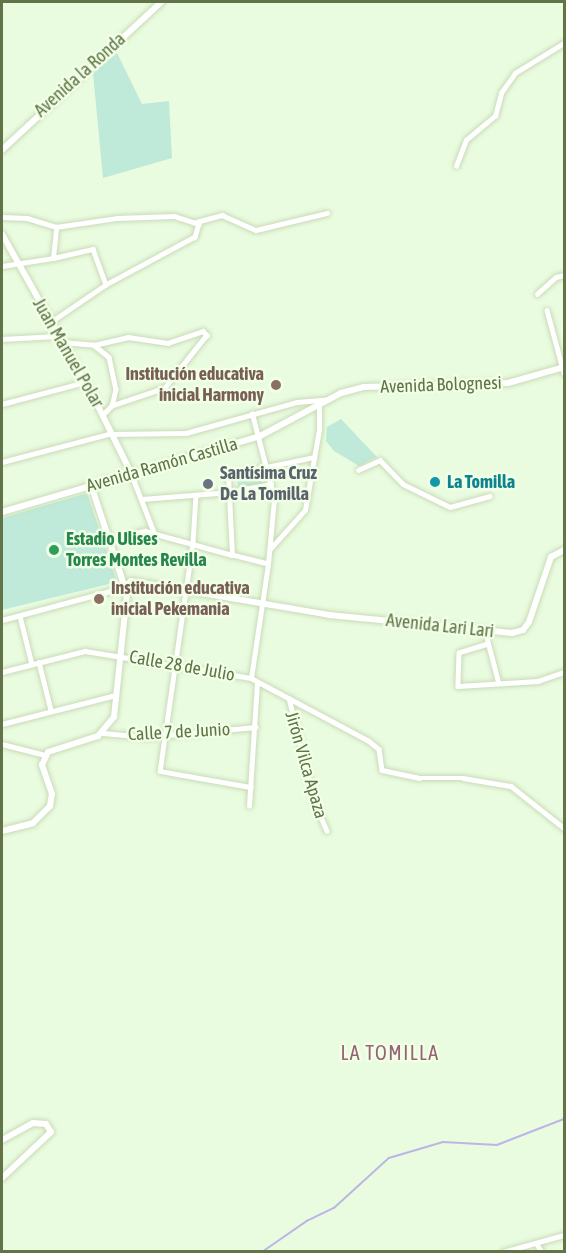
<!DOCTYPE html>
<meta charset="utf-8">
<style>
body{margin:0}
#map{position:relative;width:566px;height:1253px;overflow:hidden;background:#eafce0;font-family:"Asap Condensed",sans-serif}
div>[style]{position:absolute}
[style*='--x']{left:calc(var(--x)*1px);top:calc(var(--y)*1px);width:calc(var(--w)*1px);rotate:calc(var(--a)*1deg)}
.green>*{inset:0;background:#bfe9d9;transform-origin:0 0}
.stream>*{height:1.5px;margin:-0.75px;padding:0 0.75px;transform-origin:0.75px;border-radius:0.75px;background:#bdb5e5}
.roads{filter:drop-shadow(0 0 2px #c9dbb7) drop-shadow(0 0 2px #c9dbb7)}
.street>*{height:4.5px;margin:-2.25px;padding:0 2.25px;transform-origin:2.25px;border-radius:2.25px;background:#fff}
.secondary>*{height:6px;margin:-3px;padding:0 3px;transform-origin:3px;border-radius:3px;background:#fff}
.dots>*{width:16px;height:16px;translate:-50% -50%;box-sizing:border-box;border:3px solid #f0ffe6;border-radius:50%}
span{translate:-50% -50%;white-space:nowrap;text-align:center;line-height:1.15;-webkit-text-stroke:5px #f0ffe6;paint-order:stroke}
.street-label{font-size:18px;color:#627348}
.education-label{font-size:18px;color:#785e54;font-weight:700}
.right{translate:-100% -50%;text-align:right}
.left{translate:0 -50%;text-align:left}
.worship-label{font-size:18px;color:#5b616d;font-weight:700}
.culture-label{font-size:18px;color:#0d838f;font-weight:700}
.leisure-label{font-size:18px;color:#27864d;font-weight:700}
.neighbourhood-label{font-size:20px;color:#966373;letter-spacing:1.5px}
.frame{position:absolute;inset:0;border:3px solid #627348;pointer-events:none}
</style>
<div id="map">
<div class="green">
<i style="clip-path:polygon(117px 53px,142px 104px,169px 101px,172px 158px,103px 178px,93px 73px)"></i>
<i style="clip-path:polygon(341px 419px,377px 457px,359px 466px,334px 451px,326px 441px,327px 427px)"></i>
<i style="left:266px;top:469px;width:14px;height:30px;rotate:82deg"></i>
<i style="clip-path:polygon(87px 493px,117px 582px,2px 610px,2px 518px)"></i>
</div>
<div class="stream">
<i style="--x:262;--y:1252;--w:55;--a:-34.6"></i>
<i style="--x:307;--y:1221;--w:30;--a:-26"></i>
<i style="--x:334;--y:1208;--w:74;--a:-42.3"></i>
<i style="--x:389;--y:1158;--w:56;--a:-16.5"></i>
<i style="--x:443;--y:1142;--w:54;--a:3.2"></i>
<i style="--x:497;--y:1145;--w:72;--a:-21.2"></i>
</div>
<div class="roads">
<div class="street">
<i style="--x:456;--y:166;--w:28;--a:-69"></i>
<i style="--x:466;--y:140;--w:38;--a:-40"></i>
<i style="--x:495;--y:116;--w:24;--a:-75"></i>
<i style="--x:501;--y:93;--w:24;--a:-55"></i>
<i style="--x:515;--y:73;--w:57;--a:-31.5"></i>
<i style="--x:2;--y:217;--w:25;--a:2"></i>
<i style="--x:27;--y:218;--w:30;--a:17"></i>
<i style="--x:196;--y:222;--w:27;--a:-15"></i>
<i style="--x:222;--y:215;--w:37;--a:24"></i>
<i style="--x:256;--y:230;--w:73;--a:-13.5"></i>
<i style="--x:53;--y:258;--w:41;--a:-12.7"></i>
<i style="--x:93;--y:249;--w:38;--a:70"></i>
<i style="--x:2;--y:266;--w:52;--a:-8.9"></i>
<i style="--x:53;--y:258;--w:31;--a:-84"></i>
<i style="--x:56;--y:227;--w:62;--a:-8.4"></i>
<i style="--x:117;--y:218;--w:57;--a:-2"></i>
<i style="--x:174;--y:216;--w:26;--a:18"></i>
<i style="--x:199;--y:224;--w:14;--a:107"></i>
<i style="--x:195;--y:237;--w:101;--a:151.7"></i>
<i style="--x:106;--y:285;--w:68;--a:145.8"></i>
<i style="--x:537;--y:294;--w:25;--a:-42"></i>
<i style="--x:556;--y:277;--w:8;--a:-14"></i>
<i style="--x:547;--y:310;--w:65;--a:74.9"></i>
<i style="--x:2;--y:339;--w:55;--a:-3.1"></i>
<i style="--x:62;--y:342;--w:32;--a:5"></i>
<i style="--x:94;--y:345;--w:19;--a:39"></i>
<i style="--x:109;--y:357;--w:33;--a:78"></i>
<i style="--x:116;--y:389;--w:17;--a:103"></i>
<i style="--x:112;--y:406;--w:13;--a:135"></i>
<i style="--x:94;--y:345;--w:35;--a:-13"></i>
<i style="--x:128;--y:337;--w:40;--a:8.5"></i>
<i style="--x:168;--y:343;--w:37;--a:-19"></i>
<i style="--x:203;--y:331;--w:6;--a:45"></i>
<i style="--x:207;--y:335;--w:68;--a:128.4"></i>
<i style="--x:165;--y:388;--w:56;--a:161.2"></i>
<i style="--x:2;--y:404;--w:86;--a:-14.8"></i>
<i style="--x:2;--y:462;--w:111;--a:-14.7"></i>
<i style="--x:109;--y:434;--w:77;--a:-0.7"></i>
<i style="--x:186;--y:433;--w:115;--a:-15.6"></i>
<i style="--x:297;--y:402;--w:32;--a:-5"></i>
<i style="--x:358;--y:470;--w:24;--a:-24"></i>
<i style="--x:380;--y:460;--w:33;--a:46"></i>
<i style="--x:403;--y:484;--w:52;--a:26.1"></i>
<i style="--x:450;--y:507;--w:41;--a:-15.4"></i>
<i style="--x:131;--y:473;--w:63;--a:68.7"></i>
<i style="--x:196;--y:495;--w:48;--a:93.6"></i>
<i style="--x:193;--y:543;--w:230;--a:98.2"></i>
<i style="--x:160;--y:771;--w:92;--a:10"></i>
<i style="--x:142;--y:499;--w:88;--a:-4.5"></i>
<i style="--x:230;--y:492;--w:42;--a:-11"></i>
<i style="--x:109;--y:541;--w:37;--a:-16"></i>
<i style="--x:145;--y:531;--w:90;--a:15.4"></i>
<i style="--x:270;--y:549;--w:52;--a:-48.1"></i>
<i style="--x:305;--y:510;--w:81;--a:-80.1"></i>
<i style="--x:319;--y:430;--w:23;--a:-90"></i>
<i style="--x:268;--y:564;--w:37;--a:-166"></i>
<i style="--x:232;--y:555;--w:80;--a:-92.9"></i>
<i style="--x:228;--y:475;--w:88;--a:-11.8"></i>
<i style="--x:20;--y:616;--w:49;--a:76"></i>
<i style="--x:2;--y:620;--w:127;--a:-15"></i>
<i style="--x:485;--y:630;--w:52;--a:75.4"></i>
<i style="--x:488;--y:644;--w:30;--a:163"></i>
<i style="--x:459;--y:653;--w:33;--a:92"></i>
<i style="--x:458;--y:686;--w:80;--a:-3.6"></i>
<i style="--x:538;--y:681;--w:28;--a:-19"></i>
<i style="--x:39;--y:662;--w:49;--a:76"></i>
<i style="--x:2;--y:672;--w:86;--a:-14.2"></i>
<i style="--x:85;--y:651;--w:168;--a:9.2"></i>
<i style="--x:251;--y:678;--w:134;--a:28.1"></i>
<i style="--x:369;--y:741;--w:13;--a:39"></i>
<i style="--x:379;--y:749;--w:21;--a:82"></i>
<i style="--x:382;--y:770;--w:38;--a:12"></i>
<i style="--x:419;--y:778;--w:44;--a:0"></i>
<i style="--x:463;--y:778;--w:49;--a:9.5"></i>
<i style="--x:511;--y:786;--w:68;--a:38.4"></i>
<i style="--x:251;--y:678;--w:115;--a:-81.5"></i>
<i style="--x:268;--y:564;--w:65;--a:-84.7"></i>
<i style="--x:274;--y:499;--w:88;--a:-104.5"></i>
<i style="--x:289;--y:698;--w:111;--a:76"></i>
<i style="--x:316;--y:806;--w:27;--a:66"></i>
<i style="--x:2;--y:724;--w:118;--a:-14.3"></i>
<i style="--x:103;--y:733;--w:43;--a:5.3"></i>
<i style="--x:146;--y:737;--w:110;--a:-5.2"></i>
<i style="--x:2;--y:744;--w:44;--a:14.3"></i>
<i style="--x:249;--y:806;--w:123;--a:-86.3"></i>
<i style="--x:536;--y:1243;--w:11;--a:56"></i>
<i style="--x:503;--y:1252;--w:63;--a:-15.6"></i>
</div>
<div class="secondary">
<i style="--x:2;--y:150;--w:217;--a:-42.9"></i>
<i style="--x:2;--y:234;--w:190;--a:60.7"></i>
<i style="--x:95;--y:400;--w:81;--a:63.7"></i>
<i style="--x:2;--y:512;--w:269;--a:-16.4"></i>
<i style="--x:260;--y:436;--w:92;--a:-28"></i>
<i style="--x:341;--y:393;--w:24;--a:-15"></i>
<i style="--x:364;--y:387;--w:144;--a:-1.6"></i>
<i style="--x:508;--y:383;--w:58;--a:-15.9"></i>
<i style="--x:125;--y:587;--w:8;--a:-45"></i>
<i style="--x:131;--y:581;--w:201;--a:9.7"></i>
<i style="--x:329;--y:615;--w:184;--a:5.6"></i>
<i style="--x:512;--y:633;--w:11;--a:-15"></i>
<i style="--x:523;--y:630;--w:10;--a:-53"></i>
<i style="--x:529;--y:622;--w:69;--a:-71.3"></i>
<i style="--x:551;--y:557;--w:15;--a:-28"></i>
<i style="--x:2;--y:831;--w:32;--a:-14"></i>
<i style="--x:33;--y:823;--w:24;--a:-45"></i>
<i style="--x:50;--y:806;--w:12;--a:-81"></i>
<i style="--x:52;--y:794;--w:31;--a:-109"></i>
<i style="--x:42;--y:765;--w:14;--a:-65"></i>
<i style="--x:48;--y:752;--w:52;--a:-17.7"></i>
<i style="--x:98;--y:736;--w:25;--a:-50"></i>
<i style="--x:114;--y:717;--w:124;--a:-84"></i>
<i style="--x:127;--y:594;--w:115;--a:-108.3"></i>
<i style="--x:2;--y:1140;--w:35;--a:-29"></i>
<i style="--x:33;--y:1123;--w:13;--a:4"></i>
<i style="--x:46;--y:1124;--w:9;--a:58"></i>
<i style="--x:51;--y:1132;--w:67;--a:136.8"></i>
</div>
</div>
<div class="dots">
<i style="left:276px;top:385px;background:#8d6e63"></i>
<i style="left:435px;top:482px;background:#0f9aa8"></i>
<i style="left:208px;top:484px;background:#6b7280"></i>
<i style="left:54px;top:550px;background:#2e9e5b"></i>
<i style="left:99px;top:599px;background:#8d6e63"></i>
</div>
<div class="street-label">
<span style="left:80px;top:75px;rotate:-42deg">Avenida la Ronda</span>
<span style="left:68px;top:353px;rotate:60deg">Juan Manuel Polar</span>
<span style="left:441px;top:385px;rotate:-2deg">Avenida Bolognesi</span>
<span style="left:162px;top:465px;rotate:-16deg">Avenida Ramón Castilla</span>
<span style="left:440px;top:626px;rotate:6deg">Avenida Lari Lari</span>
<span style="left:182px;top:666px;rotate:10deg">Calle 28 de Julio</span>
<span style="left:179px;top:732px;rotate:-3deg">Calle 7 de Junio</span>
<span style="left:306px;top:765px;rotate:74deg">Jirón Vilca Apaza</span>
</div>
<div class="education-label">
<span class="right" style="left:264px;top:385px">Institución educativa<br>inicial Harmony</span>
<span class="left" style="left:111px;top:599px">Institución educativa<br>inicial Pekemania</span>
</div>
<div class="worship-label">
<span class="left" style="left:220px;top:484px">Santísima Cruz<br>De La Tomilla</span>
</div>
<div class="culture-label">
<span class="left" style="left:447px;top:482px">La Tomilla</span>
</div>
<div class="leisure-label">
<span class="left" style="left:66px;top:550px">Estadio Ulises<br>Torres Montes Revilla</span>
</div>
<div class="neighbourhood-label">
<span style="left:390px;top:1052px">LA TOMILLA</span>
</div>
<div class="frame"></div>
</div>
